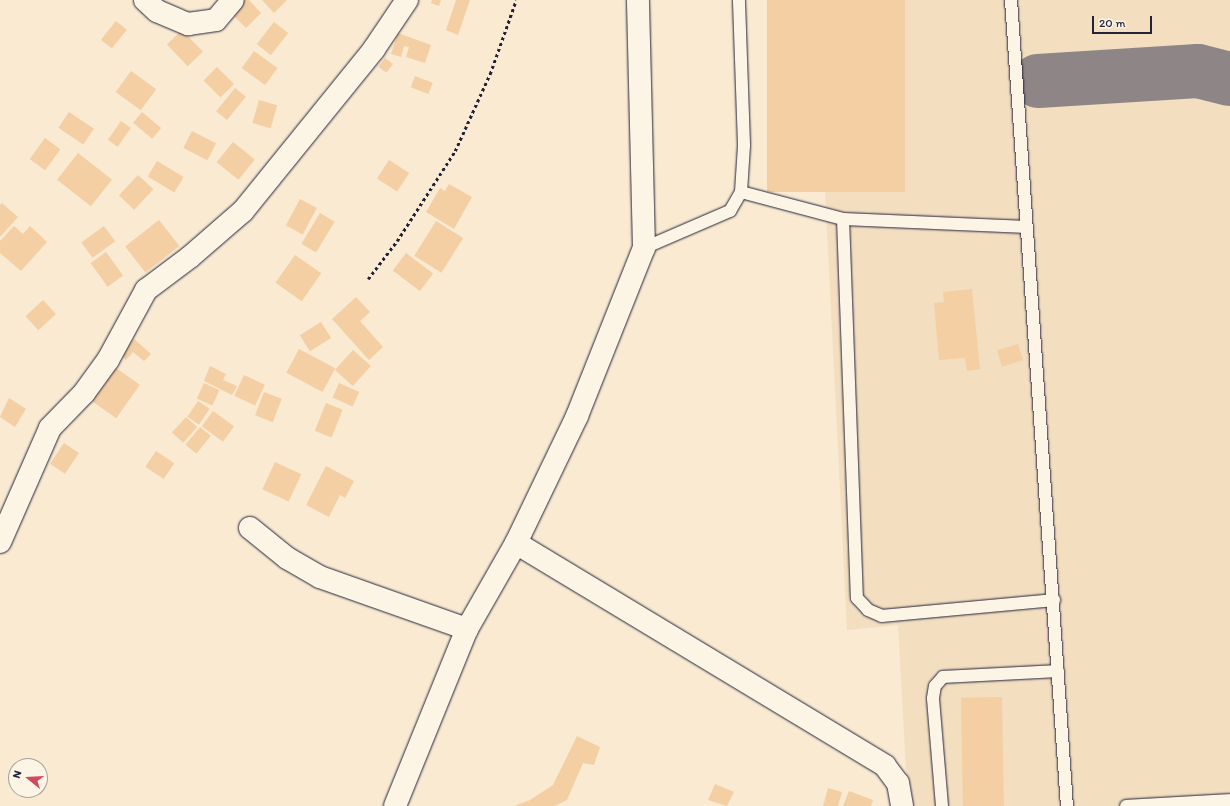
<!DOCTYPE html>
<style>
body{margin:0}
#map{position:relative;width:1230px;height:806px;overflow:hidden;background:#f9ead1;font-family:Itim,sans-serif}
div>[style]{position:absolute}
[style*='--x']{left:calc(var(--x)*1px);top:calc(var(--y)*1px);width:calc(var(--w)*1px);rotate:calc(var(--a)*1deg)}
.built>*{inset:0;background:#f3dec0}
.taxiway>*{height:54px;margin:-27px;padding:0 27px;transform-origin:27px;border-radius:27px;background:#8e8686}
.building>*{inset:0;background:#f3cfa3;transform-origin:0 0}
.path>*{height:2.5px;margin-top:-1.25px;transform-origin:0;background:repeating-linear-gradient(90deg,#22223b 0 3px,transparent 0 6px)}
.roads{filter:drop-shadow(0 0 1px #22223b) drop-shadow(0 0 1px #22223b)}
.lane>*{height:12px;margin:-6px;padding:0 6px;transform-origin:6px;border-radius:6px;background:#fcf5e5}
.street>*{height:22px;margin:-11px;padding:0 11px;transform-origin:11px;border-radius:11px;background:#fcf5e5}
.secondary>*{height:22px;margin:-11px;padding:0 11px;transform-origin:11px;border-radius:11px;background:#fcf5e5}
span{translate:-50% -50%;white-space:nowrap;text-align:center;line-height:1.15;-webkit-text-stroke:3px #fcf5e5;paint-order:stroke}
.north{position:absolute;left:8px;top:758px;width:40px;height:40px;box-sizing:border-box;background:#fcf5e5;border:1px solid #a5a1a1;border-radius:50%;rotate:288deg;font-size:11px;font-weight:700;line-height:16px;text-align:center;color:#22223b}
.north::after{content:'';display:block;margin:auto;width:14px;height:18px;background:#d1495b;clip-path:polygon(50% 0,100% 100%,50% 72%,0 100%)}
.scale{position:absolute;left:1092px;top:16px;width:60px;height:18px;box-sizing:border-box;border:2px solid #22223b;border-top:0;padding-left:5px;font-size:12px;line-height:14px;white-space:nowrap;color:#22223b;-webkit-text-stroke:3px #fcf5e5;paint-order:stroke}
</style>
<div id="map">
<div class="built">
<i style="clip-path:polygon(767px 0,1230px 0,1230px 806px,908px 806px,898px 625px,847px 630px,825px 190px,775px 192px)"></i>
</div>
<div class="taxiway">
<i style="--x:1038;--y:81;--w:160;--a:-3.6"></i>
<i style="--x:1198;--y:71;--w:33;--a:14"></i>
</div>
<div class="building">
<i style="clip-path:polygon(244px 0,249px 0,261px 13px,246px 28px,231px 13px)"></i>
<i style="clip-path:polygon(262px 0,287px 0,274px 13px)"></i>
<i style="clip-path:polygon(432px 0,441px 0,439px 6px,431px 3px)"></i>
<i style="clip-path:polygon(456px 0,470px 0,458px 35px,446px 30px)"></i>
<i style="left:767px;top:0;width:138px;height:192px"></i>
<i style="left:116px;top:21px;width:14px;height:24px;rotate:39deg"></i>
<i style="left:274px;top:22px;width:18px;height:28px;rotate:38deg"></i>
<i style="left:182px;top:30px;width:30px;height:21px;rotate:46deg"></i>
<i style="clip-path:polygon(398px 33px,431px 45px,425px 63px,406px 57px,409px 47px,404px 46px,401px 57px,391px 54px)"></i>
<i style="left:254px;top:51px;width:29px;height:21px;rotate:36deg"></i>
<i style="left:385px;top:58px;width:10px;height:11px;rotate:37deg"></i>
<i style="left:217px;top:67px;width:24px;height:19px;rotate:45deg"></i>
<i style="left:131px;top:71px;width:31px;height:26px;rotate:36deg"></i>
<i style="left:415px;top:76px;width:19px;height:12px;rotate:21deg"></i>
<i style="left:235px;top:88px;width:14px;height:30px;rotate:39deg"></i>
<i style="left:259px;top:100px;width:19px;height:24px;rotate:16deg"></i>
<i style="left:69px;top:112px;width:30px;height:19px;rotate:34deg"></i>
<i style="left:142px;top:112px;width:25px;height:14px;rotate:40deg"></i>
<i style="left:121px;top:121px;width:12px;height:23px;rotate:35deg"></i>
<i style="left:192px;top:131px;width:27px;height:19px;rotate:27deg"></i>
<i style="left:45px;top:138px;width:19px;height:26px;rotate:36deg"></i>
<i style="left:233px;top:142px;width:28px;height:26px;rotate:39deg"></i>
<i style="left:78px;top:153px;width:43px;height:34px;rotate:38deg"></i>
<i style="left:389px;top:160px;width:24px;height:22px;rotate:33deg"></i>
<i style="left:157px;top:161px;width:31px;height:18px;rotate:31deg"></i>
<i style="left:138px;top:175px;width:21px;height:28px;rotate:43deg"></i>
<i style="clip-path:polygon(449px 184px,472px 197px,454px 229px,426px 212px,440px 188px,445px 191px)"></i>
<i style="left:300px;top:199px;width:19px;height:30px;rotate:28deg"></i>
<i style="clip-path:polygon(2px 203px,18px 217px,0 237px,0 205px)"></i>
<i style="left:320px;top:213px;width:17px;height:36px;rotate:31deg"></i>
<i style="left:159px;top:220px;width:33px;height:43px;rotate:52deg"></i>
<i style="left:436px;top:221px;width:32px;height:41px;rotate:32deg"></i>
<i style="clip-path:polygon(14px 226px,23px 234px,30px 226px,47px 242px,21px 271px,0 253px,0 241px)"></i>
<i style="left:104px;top:226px;width:19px;height:28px;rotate:54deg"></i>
<i style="left:106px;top:252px;width:29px;height:19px;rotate:54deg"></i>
<i style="left:406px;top:253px;width:34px;height:22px;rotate:37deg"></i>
<i style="left:295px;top:255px;width:32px;height:34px;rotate:35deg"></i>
<i style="clip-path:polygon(972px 289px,980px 369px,967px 371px,965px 358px,939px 360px,934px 303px,944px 302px,943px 292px)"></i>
<i style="clip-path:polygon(356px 297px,370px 312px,360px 321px,383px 347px,369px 360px,332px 319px)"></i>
<i style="left:43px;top:300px;width:19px;height:24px;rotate:47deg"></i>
<i style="left:321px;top:322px;width:19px;height:25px;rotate:58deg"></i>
<i style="clip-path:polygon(134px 339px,151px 354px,144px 361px,133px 352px,126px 360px,120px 354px)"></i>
<i style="left:1018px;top:344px;width:17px;height:22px;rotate:73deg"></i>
<i style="left:299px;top:349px;width:41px;height:27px;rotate:28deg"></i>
<i style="left:353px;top:350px;width:24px;height:27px;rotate:42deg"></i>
<i style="clip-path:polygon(210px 366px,226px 374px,223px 380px,237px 386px,232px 395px,204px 381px)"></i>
<i style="left:116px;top:368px;width:29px;height:41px;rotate:35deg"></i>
<i style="left:244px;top:375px;width:23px;height:23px;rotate:25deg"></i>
<i style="left:204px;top:383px;width:17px;height:17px;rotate:25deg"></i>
<i style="left:339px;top:383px;width:22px;height:16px;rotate:24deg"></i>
<i style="left:264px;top:392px;width:19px;height:25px;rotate:21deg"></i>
<i style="clip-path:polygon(9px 398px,26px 409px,15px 427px,0 417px)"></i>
<i style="left:198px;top:401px;width:14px;height:19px;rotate:34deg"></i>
<i style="left:326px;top:403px;width:18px;height:30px;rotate:22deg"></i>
<i style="left:213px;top:411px;width:26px;height:19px;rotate:36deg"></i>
<i style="left:186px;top:417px;width:15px;height:21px;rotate:42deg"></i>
<i style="left:200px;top:427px;width:14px;height:23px;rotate:39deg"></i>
<i style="left:64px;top:443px;width:18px;height:25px;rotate:34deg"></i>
<i style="left:156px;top:451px;width:22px;height:19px;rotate:34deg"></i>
<i style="left:275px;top:462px;width:29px;height:30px;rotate:25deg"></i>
<i style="clip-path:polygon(326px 466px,354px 481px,345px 498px,340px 495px,329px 517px,306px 505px)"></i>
<i style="left:1002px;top:697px;width:109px;height:41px;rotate:89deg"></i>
<i style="clip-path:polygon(577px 736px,600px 747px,594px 765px,583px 763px,567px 800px,555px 806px,514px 806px,530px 800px,553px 785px)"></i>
<i style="clip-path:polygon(715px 784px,734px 792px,727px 806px,708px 800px)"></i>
<i style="clip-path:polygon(828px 788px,842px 792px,838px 806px,823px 806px)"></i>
<i style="clip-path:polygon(849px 791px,873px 800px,871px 806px,843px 806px)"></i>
</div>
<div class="path">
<i style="--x:368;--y:279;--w:48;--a:-52.7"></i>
<i style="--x:397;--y:241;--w:107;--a:-57.2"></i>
<i style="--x:455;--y:151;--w:85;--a:-65.6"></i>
<i style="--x:490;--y:74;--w:78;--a:-70.6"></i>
</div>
<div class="roads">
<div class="lane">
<i style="--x:1011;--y:0;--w:808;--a:86.03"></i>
<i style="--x:741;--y:192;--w:106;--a:14.8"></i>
<i style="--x:1027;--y:227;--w:184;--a:-177.5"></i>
<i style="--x:843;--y:219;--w:379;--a:87.9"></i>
<i style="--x:857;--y:598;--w:16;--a:47"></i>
<i style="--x:868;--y:610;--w:15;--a:23"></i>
<i style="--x:882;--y:616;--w:173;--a:-5.3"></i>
<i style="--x:644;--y:248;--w:94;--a:-23.3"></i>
<i style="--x:730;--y:211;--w:22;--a:-60"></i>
<i style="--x:741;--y:192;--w:47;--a:-86.3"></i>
<i style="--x:744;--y:145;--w:145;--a:-92"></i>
<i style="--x:942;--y:806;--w:108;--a:-94.8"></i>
<i style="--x:933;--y:698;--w:12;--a:-81"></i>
<i style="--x:935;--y:686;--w:12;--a:-48"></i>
<i style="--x:943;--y:677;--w:115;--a:-3"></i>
<i style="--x:1126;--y:806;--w:104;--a:-3.3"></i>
</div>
<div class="street">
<i style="--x:145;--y:0;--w:16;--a:43"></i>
<i style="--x:157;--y:11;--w:34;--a:23"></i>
<i style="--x:188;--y:24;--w:28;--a:-8"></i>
<i style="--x:216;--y:20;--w:26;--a:-50"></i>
<i style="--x:250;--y:528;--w:48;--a:39"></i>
<i style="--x:287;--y:558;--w:38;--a:30"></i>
<i style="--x:320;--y:577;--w:156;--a:19.5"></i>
<i style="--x:0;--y:542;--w:124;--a:-66.3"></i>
<i style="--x:50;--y:428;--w:49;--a:-45.8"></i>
<i style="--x:84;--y:393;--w:41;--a:-54"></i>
<i style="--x:108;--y:360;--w:80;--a:-61.5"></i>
<i style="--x:146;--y:290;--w:55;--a:-36.9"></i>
<i style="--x:190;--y:257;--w:70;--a:-41"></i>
<i style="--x:243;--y:211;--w:208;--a:-51"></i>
<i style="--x:374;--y:49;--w:59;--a:-56"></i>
<i style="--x:516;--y:543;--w:431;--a:31.1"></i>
<i style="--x:885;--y:766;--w:21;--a:53"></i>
<i style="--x:898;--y:783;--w:23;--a:80"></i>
</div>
<div class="secondary">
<i style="--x:395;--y:806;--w:191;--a:-67.9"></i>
<i style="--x:467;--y:629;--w:99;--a:-60.3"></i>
<i style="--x:516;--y:543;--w:141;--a:-64.3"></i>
<i style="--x:577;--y:416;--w:181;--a:-68.3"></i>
<i style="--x:644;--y:248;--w:248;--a:-91.4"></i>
</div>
</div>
<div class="north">N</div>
<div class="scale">20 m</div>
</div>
